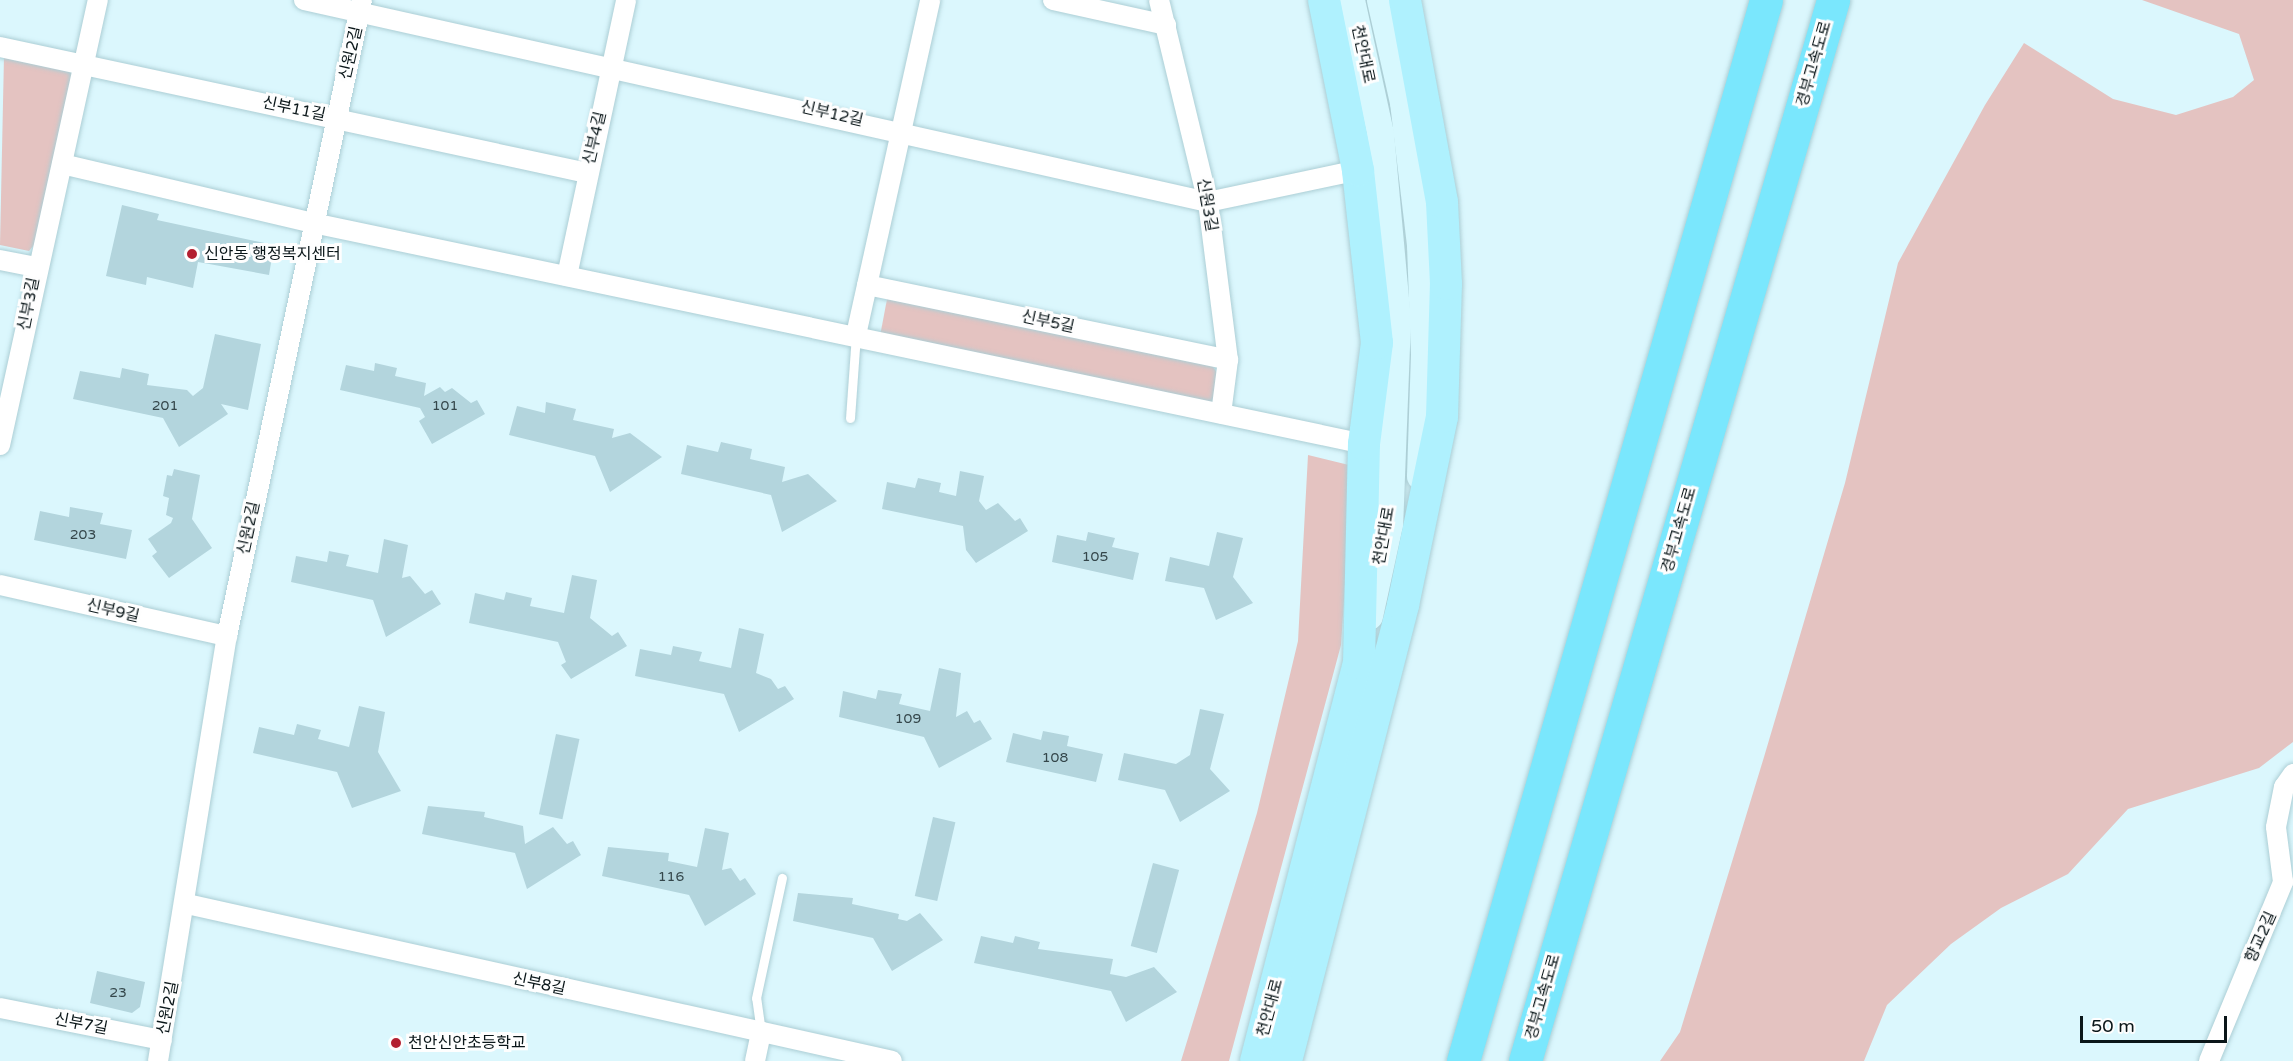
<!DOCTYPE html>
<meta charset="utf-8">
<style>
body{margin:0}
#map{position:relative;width:2293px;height:1061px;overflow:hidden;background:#dbf7fd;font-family:"Varela Round","Noto Sans KR",sans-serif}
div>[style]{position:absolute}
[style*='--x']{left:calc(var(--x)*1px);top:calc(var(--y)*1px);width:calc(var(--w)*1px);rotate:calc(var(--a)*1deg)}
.green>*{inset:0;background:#e4c3c1}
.building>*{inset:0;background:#b3d5dd;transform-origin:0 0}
.roads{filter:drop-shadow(0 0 2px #acced5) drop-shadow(0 0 2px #acced5)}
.service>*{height:9px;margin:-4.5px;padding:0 4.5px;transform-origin:4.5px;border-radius:4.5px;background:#fff}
.minor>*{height:20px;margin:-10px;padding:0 10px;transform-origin:10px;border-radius:10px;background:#fff}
.secondary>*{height:27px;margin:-13.5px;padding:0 13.5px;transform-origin:13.5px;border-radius:13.5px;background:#d7f8fe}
.primary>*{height:32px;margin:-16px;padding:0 16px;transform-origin:16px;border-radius:16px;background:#aff1fe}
.motorway>*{height:33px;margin:-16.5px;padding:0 16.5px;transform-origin:16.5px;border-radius:16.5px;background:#7ae7fd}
.dots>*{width:16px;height:16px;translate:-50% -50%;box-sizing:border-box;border:3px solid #fefefe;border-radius:50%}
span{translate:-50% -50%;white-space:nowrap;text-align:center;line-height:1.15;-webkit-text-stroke:6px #fefefe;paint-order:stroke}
.number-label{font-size:14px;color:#34464a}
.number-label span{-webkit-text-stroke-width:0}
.street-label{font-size:16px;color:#0a1619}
.poi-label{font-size:16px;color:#0a1619}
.left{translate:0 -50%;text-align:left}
.scale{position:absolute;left:2080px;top:1016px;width:147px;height:27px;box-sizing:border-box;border:3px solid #0a1619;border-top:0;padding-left:8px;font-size:18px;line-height:21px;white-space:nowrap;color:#0a1619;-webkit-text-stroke:4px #fefefe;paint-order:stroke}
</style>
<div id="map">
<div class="green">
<i style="clip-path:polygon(2142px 0,2293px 0,2293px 742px,2259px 768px,2128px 809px,2068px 874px,2001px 908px,1951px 944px,1887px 1005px,1864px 1061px,1660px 1061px,1680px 1032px,1764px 757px,1845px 483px,1898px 263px,1985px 105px,2024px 43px,2113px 99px,2176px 115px,2233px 97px,2254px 80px,2239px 34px)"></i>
<i style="clip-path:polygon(4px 56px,70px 70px,76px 83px,38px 240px,29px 251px,0 245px)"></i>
<i style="clip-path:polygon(888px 294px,1212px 365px,1217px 373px,1213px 406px,880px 336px)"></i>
<i style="clip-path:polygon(1308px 455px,1353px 466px,1341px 645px,1229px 1061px,1181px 1061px,1257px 813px,1298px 641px)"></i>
</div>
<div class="building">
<i style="clip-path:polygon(122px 205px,159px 214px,157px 220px,274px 245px,269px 275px,198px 262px,193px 288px,147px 277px,146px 285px,106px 276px)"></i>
<i style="clip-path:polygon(215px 334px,261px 344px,248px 410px,221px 404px,228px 414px,179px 447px,163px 418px,73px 399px,80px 371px,120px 378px,122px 368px,149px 374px,147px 385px,187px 390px,193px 396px,203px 388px)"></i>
<i style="clip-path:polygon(375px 363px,397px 368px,395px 376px,426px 383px,424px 396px,440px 387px,445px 392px,452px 388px,471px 403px,477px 400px,485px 414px,432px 444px,419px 421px,425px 417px,420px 408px,340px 390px,346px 365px,374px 371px)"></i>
<i style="clip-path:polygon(546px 402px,576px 409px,573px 420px,614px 429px,612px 438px,630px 433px,662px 457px,610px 492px,595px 456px,509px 435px,517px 406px,545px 413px)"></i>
<i style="clip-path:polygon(721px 442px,752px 449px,750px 459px,785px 467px,782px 482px,808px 474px,837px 501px,782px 532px,771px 495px,681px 474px,687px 445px,718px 452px)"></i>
<i style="clip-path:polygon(174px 469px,200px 475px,192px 519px,212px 548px,169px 578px,152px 556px,157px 552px,148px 539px,171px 523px,173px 518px,166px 515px,169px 498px,163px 496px,167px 475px,172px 476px)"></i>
<i style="clip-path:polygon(960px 471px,984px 476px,979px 501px,986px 510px,998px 503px,1015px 521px,1020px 518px,1028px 531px,976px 563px,966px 550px,963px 526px,882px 509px,887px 482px,915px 488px,918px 478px,941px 483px,939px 492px,956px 496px)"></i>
<i style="clip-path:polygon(70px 507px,103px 513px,100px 524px,132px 530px,126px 559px,34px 540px,40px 511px,69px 517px)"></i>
<i style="clip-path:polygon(1088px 532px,1115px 538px,1112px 547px,1139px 553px,1133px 580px,1052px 562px,1057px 535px,1086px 541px)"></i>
<i style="clip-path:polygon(1217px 532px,1243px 538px,1233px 577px,1253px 603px,1216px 620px,1204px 588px,1165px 581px,1170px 557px,1209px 566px)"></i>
<i style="clip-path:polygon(384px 539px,408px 545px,402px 578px,410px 576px,425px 594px,432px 590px,441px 604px,386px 637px,373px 600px,291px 582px,296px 556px,327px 562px,329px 551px,349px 555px,346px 566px,378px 573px)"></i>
<i style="clip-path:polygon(572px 575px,597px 580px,590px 618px,612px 636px,618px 632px,627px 646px,571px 679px,561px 665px,566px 662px,558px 642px,469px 623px,475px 593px,504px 600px,506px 592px,532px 598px,530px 606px,564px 613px)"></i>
<i style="clip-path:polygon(739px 628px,764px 634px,756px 673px,771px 679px,778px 689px,785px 686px,794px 699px,739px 732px,724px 694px,635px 676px,640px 649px,671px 655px,673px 646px,702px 652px,699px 661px,731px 668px)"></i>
<i style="clip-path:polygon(939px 668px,961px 673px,956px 717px,967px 711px,974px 723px,980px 720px,992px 739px,939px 768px,924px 737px,839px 717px,843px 691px,876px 699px,878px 690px,902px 694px,899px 704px,930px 711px)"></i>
<i style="clip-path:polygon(359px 706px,385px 712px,378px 752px,401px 791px,352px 808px,337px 772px,253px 753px,259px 727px,294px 735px,297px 724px,321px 730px,318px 739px,349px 747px)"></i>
<i style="clip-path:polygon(1200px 709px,1224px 714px,1210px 769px,1230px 791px,1180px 822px,1165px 790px,1118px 780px,1124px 753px,1176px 764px,1190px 755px)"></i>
<i style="clip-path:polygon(1043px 731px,1069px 736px,1067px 746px,1103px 754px,1096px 782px,1006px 762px,1013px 733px,1041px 740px)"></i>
<i style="left:556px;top:734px;width:24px;height:82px;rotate:12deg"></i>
<i style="clip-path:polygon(428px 806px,485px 812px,484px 817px,523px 826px,525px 844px,553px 827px,567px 844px,573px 841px,581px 855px,527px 889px,515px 853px,422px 834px)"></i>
<i style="left:933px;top:817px;width:23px;height:81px;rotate:13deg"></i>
<i style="clip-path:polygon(705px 828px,729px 833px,722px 870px,731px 868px,740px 881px,745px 878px,756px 894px,705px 926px,689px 895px,602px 876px,608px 847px,669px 853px,668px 861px,697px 867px)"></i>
<i style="left:1153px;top:863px;width:27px;height:86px;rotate:15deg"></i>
<i style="clip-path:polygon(798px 893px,853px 898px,852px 904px,899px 914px,898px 919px,907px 921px,920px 913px,943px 940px,892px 971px,873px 938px,793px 921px)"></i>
<i style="clip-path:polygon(981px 936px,1013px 943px,1015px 936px,1040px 942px,1038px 949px,1113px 959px,1110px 974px,1126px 977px,1154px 967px,1177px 992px,1126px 1022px,1111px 991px,974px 963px)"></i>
<i style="clip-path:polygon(97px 971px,145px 982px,140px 1007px,132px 1013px,90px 1003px)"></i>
</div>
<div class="roads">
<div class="service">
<i style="--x:850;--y:418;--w:83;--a:-85.9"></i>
<i style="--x:761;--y:1032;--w:34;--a:-98"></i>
<i style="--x:756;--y:998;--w:123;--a:-77.8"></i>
</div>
<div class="minor">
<i style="--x:304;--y:0;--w:926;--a:12.6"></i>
<i style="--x:1208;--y:202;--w:153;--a:-12"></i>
<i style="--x:1053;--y:0;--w:116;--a:12.5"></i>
<i style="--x:1159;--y:0;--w:208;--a:76.4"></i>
<i style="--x:1208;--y:202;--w:159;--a:82.8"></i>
<i style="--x:1228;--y:360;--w:54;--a:97.4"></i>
<i style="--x:0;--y:47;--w:600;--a:12.11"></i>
<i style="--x:62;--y:164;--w:258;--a:13.2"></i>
<i style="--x:313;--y:223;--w:1074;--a:11.87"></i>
<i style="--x:0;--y:260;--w:37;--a:11"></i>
<i style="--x:567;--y:276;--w:282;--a:-77.9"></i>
<i style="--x:867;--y:285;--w:369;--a:11.7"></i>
<i style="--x:856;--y:335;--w:343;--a:-77.5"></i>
<i style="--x:0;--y:445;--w:456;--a:-77.6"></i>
<i style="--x:0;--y:585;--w:233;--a:12.7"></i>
<i style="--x:187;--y:904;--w:722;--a:12.55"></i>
<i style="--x:0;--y:1008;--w:165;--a:11.2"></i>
<i style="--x:158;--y:1061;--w:431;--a:-80.8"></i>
<i style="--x:227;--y:636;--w:650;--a:-78.02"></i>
<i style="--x:755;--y:1061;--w:30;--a:-78"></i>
<i style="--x:2209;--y:1061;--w:194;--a:-67.5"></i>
<i style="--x:2283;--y:882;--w:55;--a:-97.3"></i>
<i style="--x:2276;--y:827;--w:41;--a:-78.7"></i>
<i style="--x:2284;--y:787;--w:16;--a:-55"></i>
</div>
<div class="secondary">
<i style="--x:1351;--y:0;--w:136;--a:77.7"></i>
<i style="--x:1380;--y:133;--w:188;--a:84.8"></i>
<i style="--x:1397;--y:320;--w:204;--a:92.2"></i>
<i style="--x:1389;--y:524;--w:94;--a:102.3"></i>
<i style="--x:1380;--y:0;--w:105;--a:77.3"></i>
<i style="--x:1403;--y:102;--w:144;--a:83.2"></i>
<i style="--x:1420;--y:245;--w:109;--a:87.9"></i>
<i style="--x:1424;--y:354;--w:122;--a:91.9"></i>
</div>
<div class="primary">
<i style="--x:1256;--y:1061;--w:411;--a:-75.5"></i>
<i style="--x:1359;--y:663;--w:219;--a:-88.7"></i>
<i style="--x:1364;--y:444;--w:102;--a:-82.7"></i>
<i style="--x:1377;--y:343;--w:174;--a:-96.3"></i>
<i style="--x:1358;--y:170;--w:173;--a:-101.3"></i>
<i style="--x:1286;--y:1061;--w:471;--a:-75.6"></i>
<i style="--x:1403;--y:605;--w:192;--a:-78.3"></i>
<i style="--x:1442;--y:417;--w:133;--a:-88.3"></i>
<i style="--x:1446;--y:284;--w:82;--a:-92.8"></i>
<i style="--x:1442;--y:202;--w:205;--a:-100.4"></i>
</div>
<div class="motorway">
<i style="--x:1463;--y:1061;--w:1103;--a:-74.06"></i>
<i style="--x:1525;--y:1061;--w:1105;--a:-73.81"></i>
</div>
</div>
<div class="dots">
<i style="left:192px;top:254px;background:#b32031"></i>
<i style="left:396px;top:1043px;background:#b32031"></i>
</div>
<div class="number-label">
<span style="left:165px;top:406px">201</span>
<span style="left:445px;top:406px">101</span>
<span style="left:83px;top:535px">203</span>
<span style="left:1095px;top:557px">105</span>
<span style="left:908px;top:719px">109</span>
<span style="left:1055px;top:758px">108</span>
<span style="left:671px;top:877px">116</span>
<span style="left:118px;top:993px">23</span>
</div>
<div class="street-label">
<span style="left:351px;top:53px;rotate:-77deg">신원2길</span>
<span style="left:1363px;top:54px;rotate:78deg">천안대로</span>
<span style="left:1814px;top:64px;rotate:-74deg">경부고속도로</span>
<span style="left:294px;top:109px;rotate:12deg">신부11길</span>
<span style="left:832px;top:114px;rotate:13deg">신부12길</span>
<span style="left:595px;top:138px;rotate:-77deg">신부4길</span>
<span style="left:1207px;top:205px;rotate:80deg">신원3길</span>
<span style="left:29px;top:304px;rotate:-79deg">신부3길</span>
<span style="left:1048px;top:322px;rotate:12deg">신부5길</span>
<span style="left:249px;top:528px;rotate:-78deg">신원2길</span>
<span style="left:1679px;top:530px;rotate:-74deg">경부고속도로</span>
<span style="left:1384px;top:536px;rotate:-80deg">천안대로</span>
<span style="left:113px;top:611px;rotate:13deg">신부9길</span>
<span style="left:2261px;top:937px;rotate:-66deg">향교2길</span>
<span style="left:539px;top:984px;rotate:12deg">신부8길</span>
<span style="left:1543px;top:997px;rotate:-74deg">경부고속도로</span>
<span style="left:168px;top:1008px;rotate:-79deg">신원2길</span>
<span style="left:1270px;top:1008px;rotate:-75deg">천안대로</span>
<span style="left:81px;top:1024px;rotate:11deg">신부7길</span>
</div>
<div class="poi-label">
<span class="left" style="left:204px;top:254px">신안동 행정복지센터</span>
<span class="left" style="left:408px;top:1043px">천안신안초등학교</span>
</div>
<div class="scale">50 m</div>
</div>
